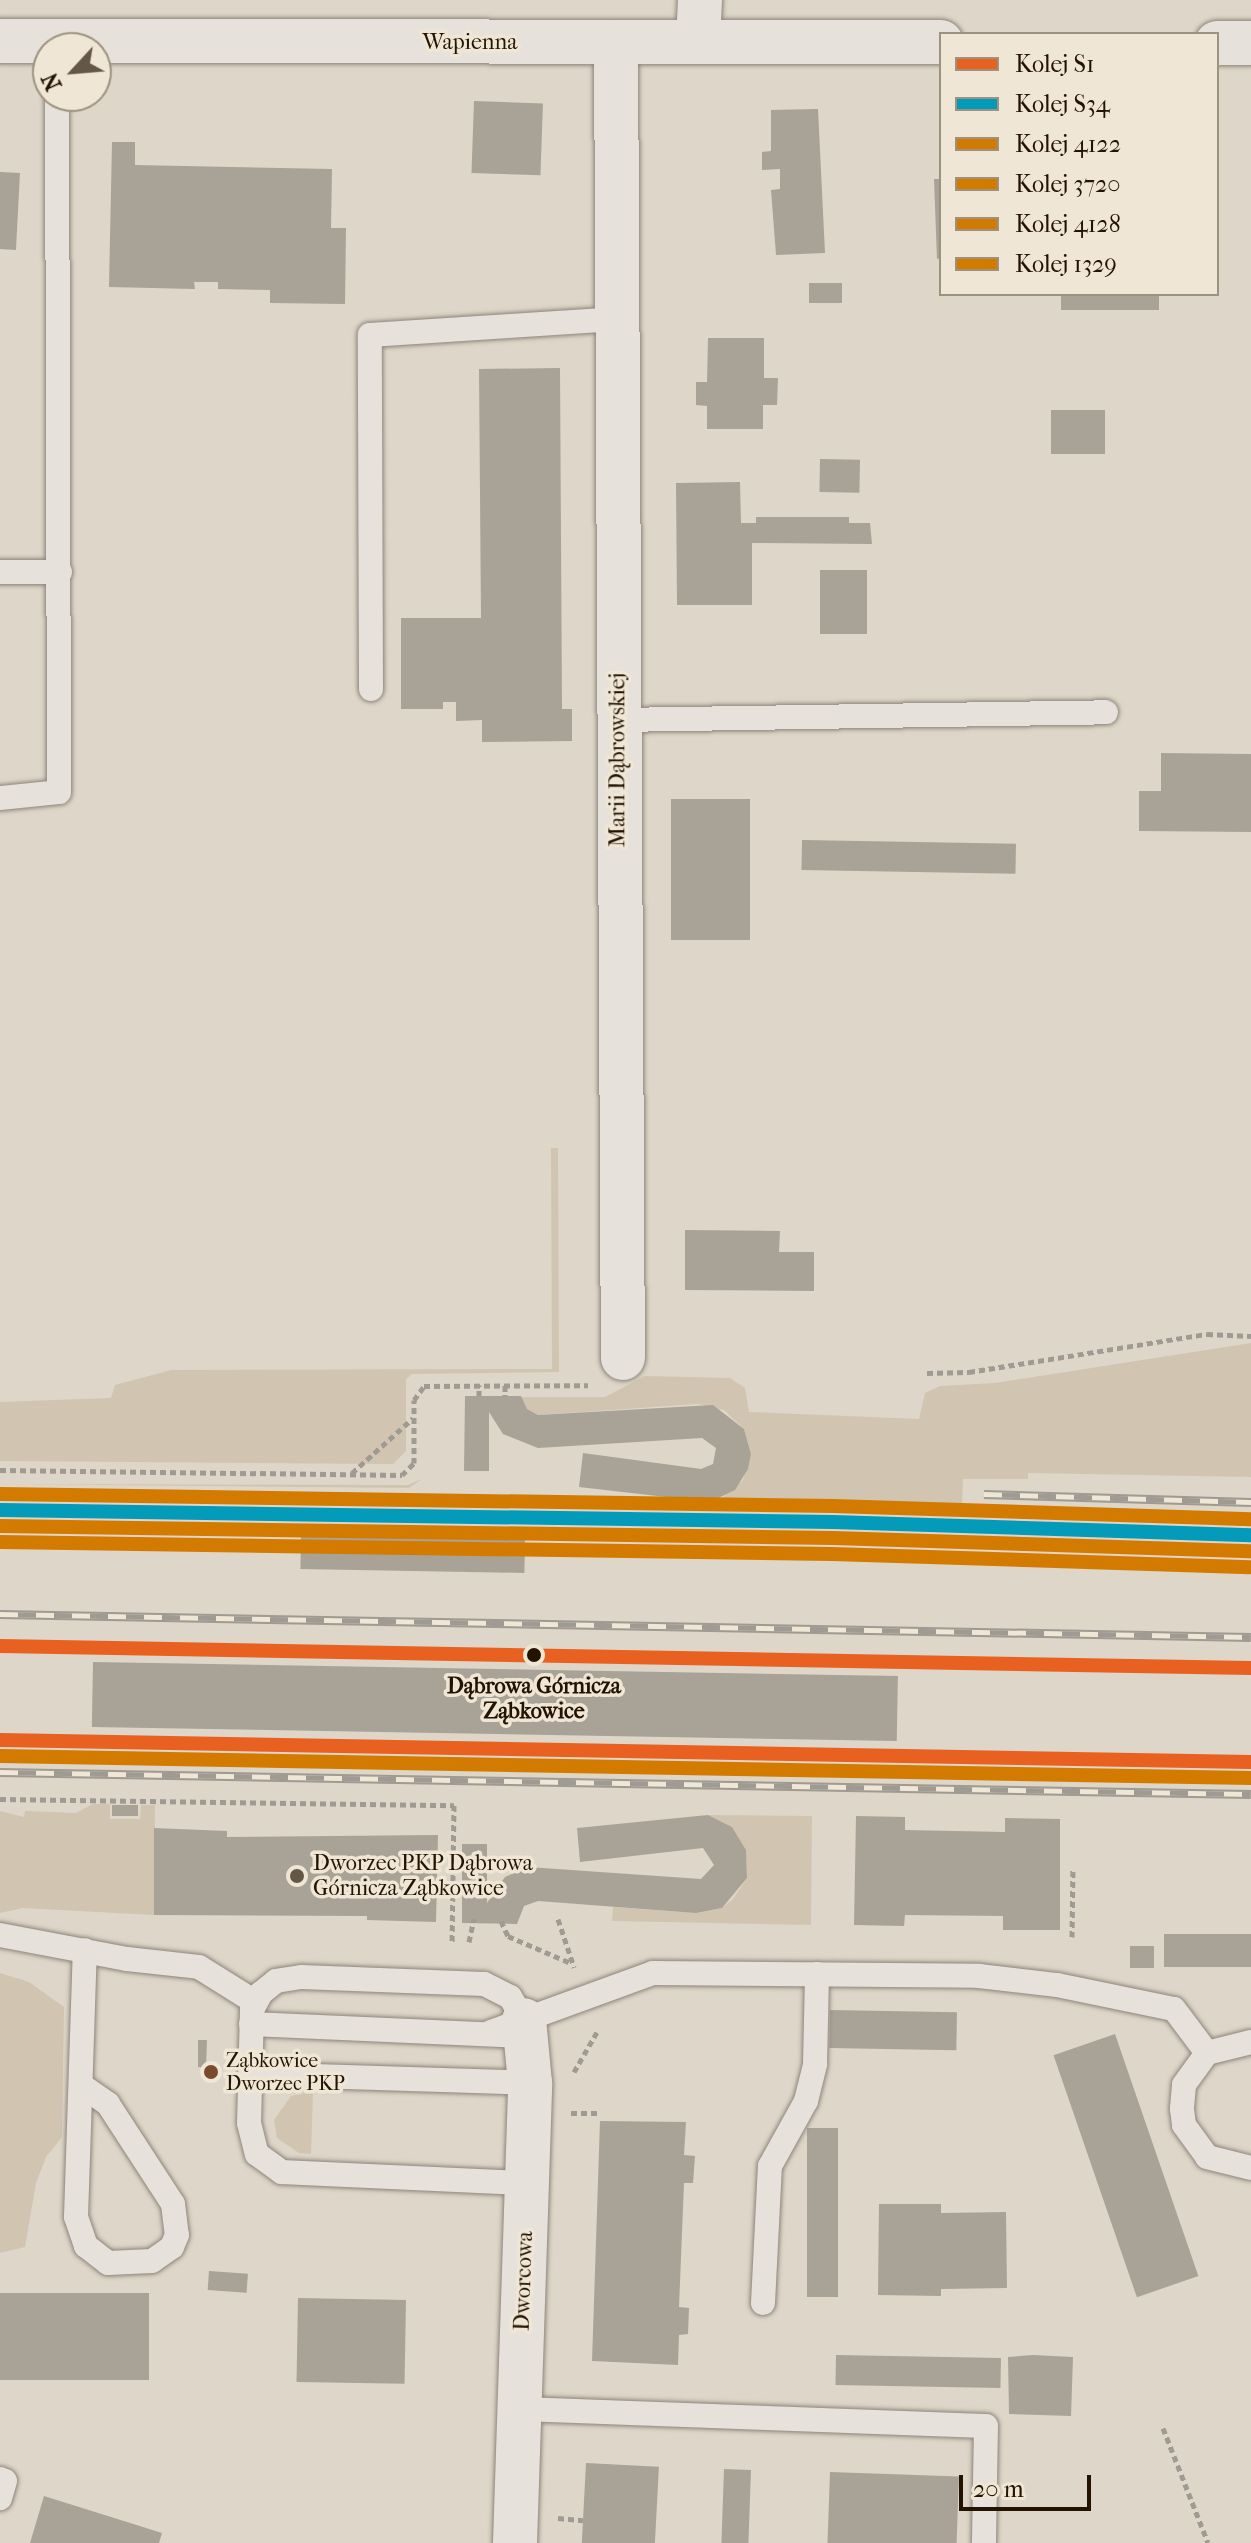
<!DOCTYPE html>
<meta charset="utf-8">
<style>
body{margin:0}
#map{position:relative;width:1251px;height:2543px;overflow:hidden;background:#ded6c8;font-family:"IM FELL French Canon",serif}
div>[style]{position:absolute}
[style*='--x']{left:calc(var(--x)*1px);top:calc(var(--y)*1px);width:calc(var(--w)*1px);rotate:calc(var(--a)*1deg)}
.green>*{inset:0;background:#d1c5b1}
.building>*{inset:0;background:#a9a297;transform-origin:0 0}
.path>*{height:5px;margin-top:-2.5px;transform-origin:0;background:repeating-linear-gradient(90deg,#9f9a92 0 6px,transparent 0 10px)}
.roads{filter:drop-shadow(0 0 2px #8c857b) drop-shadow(0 0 2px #8c857b)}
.lane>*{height:24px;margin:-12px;padding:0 12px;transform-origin:12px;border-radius:12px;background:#e6e1da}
.street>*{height:44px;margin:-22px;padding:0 22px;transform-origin:22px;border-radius:22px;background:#e6e1da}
.rail>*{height:9px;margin-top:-4.5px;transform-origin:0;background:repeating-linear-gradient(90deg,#efe6d5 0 18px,#9f9a92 0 36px);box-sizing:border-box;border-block:2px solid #9f9a92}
.rail-1>*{height:14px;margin:-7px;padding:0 7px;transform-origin:7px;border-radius:7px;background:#e86120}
.rail-2>*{height:14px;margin:-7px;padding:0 7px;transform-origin:7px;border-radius:7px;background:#049ab9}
.rail-3>*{height:14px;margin:-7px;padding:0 7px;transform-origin:7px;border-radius:7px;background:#d37b00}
.rail-4>*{height:14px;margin:-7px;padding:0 7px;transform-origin:7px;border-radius:7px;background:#d37b00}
.rail-5>*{height:14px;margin:-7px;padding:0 7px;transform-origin:7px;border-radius:7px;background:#d37b00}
.rail-6>*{height:14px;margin:-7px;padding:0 7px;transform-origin:7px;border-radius:7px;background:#d37b00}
.dots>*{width:22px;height:22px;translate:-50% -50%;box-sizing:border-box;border:4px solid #efe6d5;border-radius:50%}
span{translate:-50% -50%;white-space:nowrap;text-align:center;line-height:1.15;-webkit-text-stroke:7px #efe6d5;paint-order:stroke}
.bus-label{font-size:20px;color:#231300}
.left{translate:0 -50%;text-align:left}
.street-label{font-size:22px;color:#231300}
.stop-label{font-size:22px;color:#231300;font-weight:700}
.poi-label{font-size:22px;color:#231300}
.legend{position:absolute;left:939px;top:32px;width:280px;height:264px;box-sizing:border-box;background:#efe6d5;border:2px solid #9d9280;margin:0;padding:10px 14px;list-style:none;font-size:24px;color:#231300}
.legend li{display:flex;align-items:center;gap:16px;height:40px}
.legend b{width:40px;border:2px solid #9d9280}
.north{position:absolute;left:32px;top:32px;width:80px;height:80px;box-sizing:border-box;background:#efe6d5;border:2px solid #9d9280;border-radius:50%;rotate:244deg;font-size:22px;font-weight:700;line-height:32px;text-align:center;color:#231300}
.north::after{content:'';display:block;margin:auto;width:28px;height:36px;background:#645746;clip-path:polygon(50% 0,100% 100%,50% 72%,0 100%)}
.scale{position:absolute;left:959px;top:2475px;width:132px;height:36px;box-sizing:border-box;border:4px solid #231300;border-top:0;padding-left:10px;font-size:24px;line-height:28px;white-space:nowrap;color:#231300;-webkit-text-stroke:6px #efe6d5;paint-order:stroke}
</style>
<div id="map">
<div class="green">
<i style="clip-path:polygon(551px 1148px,558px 1148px,559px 1372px,412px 1374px,406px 1379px,406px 1451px,393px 1464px,0 1461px,0 1402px,111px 1398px,115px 1385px,171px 1370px,552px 1369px)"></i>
<i style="clip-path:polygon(1251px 1343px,1251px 1477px,1028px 1473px,1028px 1479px,963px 1479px,962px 1505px,722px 1498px,743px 1480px,751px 1454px,744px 1429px,724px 1410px,698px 1404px,538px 1415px,527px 1409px,521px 1397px,605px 1397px,645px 1376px,730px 1378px,745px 1388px,749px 1412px,919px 1419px,925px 1393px,940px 1386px,995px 1383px)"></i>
<i style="clip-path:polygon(422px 1479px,409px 1488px,0 1484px,408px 1485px)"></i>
<i style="clip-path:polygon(93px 1804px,110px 1804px,110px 1819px,140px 1819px,141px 1805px,155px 1805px,154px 1915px,23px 1908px,0 1913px,0 1811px,24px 1817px,25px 1811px,76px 1813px)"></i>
<i style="clip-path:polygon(708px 1815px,812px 1816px,811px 1925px,612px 1921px,613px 1907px,696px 1913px,722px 1908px,733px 1899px,747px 1878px,746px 1850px,732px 1827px)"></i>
<i style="clip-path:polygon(0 1973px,29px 1982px,64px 2007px,62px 2137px,46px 2157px,36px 2183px,25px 2247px,0 2253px)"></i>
<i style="clip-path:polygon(313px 2092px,311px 2154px,299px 2153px,277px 2138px,274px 2120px,291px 2096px)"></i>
</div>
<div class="building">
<i style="left:474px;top:101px;width:69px;height:72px;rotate:2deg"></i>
<i style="clip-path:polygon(818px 109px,825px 253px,776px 255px,771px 190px,780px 189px,780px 169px,762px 170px,762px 152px,771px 151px,771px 110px)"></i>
<i style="clip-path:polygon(112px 142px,135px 142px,135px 165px,332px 169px,331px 228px,346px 228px,345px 304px,270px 303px,270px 290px,218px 289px,218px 282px,194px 282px,195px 289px,109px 287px)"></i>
<i style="left:0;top:172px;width:20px;height:77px;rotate:3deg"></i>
<i style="clip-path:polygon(934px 179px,941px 179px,941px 258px,937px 259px)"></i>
<i style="left:809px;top:283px;width:33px;height:20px"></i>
<i style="left:1061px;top:294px;width:98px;height:16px"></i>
<i style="clip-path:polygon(708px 338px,764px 338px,764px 378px,778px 378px,777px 405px,763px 405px,763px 429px,707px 429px,707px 406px,696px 405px,696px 382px,707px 382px)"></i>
<i style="clip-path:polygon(560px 368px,562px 709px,572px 709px,572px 741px,482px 742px,482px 720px,456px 721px,456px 702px,443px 702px,443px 709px,401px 709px,401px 618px,481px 618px,479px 369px)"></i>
<i style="left:1105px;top:410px;width:44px;height:54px;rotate:90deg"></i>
<i style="left:820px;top:459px;width:40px;height:33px;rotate:1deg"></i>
<i style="clip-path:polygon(740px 482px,741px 523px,756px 523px,756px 517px,849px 517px,849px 523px,870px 523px,872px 544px,752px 543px,752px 605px,677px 605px,676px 483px)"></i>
<i style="left:820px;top:570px;width:47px;height:64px"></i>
<i style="clip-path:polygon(1161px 753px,1251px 754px,1251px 832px,1139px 831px,1139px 791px,1161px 791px)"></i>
<i style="left:671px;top:799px;width:79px;height:141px"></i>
<i style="left:802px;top:840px;width:214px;height:30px;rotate:1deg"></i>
<i style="clip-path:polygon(685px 1230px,780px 1231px,779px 1252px,814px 1252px,814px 1291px,685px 1290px)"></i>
<i style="clip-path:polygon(465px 1396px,521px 1396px,527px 1409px,538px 1415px,713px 1405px,744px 1429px,751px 1454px,748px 1469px,735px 1490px,710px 1502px,579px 1487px,583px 1453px,701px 1469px,713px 1464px,716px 1448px,702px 1438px,538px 1448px,503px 1434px,489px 1412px,489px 1471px,464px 1471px)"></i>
<i style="left:301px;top:1536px;width:224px;height:33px;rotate:1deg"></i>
<i style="left:93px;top:1662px;width:805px;height:65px;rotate:1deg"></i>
<i style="left:112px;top:1805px;width:26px;height:11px"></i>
<i style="clip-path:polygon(708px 1815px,732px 1827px,746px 1850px,747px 1878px,722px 1908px,696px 1913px,538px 1901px,524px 1906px,517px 1924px,462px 1923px,462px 1844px,487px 1844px,487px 1903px,505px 1877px,528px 1867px,701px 1879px,714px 1865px,703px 1848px,580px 1862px,577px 1828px)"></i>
<i style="clip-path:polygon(856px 1816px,905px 1817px,905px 1830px,1005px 1832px,1005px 1818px,1060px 1819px,1060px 1930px,1003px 1930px,1003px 1916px,905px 1915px,904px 1926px,854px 1925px)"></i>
<i style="clip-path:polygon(154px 1828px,227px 1831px,227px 1837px,438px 1835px,436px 1922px,367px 1920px,367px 1916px,154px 1915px)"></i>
<i style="left:1164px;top:1934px;width:87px;height:33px"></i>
<i style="left:1130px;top:1946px;width:24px;height:22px"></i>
<i style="left:830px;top:2010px;width:127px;height:38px;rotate:1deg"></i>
<i style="left:1115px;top:2034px;width:256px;height:65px;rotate:71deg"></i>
<i style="clip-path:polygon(198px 2040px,207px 2040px,206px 2068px,198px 2067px)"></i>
<i style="clip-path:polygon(600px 2121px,686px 2122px,684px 2155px,695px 2156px,693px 2183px,684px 2183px,679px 2307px,689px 2308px,688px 2334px,679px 2335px,678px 2365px,592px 2361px)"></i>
<i style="left:807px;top:2128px;width:31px;height:169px"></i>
<i style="clip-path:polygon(879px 2204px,941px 2204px,941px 2213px,1006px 2212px,1007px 2288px,941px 2289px,941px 2296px,878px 2295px)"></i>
<i style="left:209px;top:2271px;width:39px;height:19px;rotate:4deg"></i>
<i style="left:0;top:2293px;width:149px;height:87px"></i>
<i style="left:298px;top:2298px;width:108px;height:84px;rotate:1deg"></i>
<i style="left:836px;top:2355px;width:165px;height:30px;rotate:1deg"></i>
<i style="clip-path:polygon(1033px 2355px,1073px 2357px,1071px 2416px,1009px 2414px,1008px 2357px)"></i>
<i style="left:586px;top:2463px;width:73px;height:80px;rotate:3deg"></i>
<i style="left:724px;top:2469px;width:27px;height:74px;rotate:2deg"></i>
<i style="left:830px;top:2472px;width:129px;height:71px;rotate:2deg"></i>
<i style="clip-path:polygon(44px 2496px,162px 2533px,159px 2543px,30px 2543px)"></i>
</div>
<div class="path">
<i style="--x:927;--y:1373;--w:42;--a:-1.4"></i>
<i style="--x:969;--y:1372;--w:241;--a:-9.1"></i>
<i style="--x:1207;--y:1334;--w:44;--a:2.6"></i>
<i style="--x:505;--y:1385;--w:11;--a:90"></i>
<i style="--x:479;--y:1396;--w:11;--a:-90"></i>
<i style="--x:0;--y:1470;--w:402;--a:0.7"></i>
<i style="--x:402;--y:1475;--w:17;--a:-45"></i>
<i style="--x:414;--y:1463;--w:63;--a:-90"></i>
<i style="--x:414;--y:1400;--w:17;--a:-54"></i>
<i style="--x:424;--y:1386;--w:164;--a:-0.3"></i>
<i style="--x:352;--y:1473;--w:82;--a:-42"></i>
<i style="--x:0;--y:1799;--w:454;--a:0.8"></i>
<i style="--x:454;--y:1805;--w:137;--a:90.8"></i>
<i style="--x:558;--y:1919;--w:51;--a:71.6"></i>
<i style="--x:501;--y:1921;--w:17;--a:65"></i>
<i style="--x:508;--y:1936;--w:69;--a:23.2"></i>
<i style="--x:1072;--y:1937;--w:69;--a:-89.2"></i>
<i style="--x:469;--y:1942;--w:24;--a:-78"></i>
<i style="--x:574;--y:2072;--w:46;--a:-60.1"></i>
<i style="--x:571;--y:2113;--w:27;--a:0"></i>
<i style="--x:1163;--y:2428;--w:123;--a:68.6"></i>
<i style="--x:558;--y:2518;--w:25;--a:5"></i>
</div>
<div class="roads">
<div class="lane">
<i style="--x:0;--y:572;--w:60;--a:0"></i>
<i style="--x:371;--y:689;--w:354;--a:-90.2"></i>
<i style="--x:370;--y:335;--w:246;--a:-3.7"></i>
<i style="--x:617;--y:720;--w:489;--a:-0.9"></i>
<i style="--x:0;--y:798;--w:59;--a:-5.8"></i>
<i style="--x:59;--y:792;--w:696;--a:-90.16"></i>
<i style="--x:0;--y:1935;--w:129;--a:10.7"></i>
<i style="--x:127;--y:1959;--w:72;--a:6.3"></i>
<i style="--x:199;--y:1967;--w:66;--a:32"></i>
<i style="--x:524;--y:2020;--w:27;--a:-121"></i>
<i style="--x:510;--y:1997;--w:29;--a:-153"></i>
<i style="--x:484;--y:1984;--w:183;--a:-177.8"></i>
<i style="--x:301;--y:1977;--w:25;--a:171"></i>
<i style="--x:276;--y:1981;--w:19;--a:141"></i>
<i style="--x:261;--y:1993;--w:19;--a:118"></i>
<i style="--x:252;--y:2010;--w:113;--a:91.5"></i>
<i style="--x:249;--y:2123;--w:32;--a:76"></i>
<i style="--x:257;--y:2154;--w:31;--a:36"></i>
<i style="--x:282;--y:2172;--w:245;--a:2.6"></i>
<i style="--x:251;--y:2024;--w:256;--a:2.5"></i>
<i style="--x:491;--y:2032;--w:172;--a:-20"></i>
<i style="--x:653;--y:1973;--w:326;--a:0.5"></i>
<i style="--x:979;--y:1976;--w:79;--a:6.6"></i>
<i style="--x:1057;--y:1985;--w:119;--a:11.6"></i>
<i style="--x:1174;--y:2009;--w:55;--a:53.1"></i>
<i style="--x:1251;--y:2042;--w:45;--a:166"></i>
<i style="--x:1207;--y:2053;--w:39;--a:126"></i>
<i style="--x:1184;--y:2085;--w:24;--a:95"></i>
<i style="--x:1182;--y:2109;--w:16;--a:83"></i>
<i style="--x:1184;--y:2125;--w:39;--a:54"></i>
<i style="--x:1207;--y:2157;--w:45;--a:14"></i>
<i style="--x:250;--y:2074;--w:280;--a:1.8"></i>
<i style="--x:81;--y:2085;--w:33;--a:35"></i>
<i style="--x:108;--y:2104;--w:119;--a:57"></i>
<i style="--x:173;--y:2204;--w:31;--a:83"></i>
<i style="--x:177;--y:2235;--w:13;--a:113"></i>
<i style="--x:172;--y:2247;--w:24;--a:145"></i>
<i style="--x:152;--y:2261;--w:44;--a:177.4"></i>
<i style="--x:108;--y:2263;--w:28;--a:-142"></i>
<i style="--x:86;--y:2246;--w:31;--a:-109"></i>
<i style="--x:76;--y:2217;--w:267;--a:-88.1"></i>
<i style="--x:763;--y:2303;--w:137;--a:-87.1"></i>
<i style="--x:770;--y:2166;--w:74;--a:-61"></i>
<i style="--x:806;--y:2101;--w:38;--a:-76"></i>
<i style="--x:815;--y:2064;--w:90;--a:-88.7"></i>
<i style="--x:520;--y:2409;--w:466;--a:2.1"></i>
<i style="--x:986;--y:2426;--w:117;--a:91"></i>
<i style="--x:0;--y:2479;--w:5;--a:22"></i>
<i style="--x:5;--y:2481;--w:18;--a:106"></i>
</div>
<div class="street">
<i style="--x:0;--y:41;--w:941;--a:0.06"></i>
<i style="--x:698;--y:41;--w:41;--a:-87.2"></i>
<i style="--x:616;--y:42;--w:1316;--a:89.7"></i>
<i style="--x:1217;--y:43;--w:34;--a:0"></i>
<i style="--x:515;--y:2543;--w:460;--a:-88.1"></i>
<i style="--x:530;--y:2083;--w:63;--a:-95.4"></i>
</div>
</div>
<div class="rail">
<i style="--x:984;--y:1494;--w:267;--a:1.7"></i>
<i style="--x:0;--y:1614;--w:1251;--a:1.05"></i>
<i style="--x:0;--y:1772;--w:1251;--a:1.01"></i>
</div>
<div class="rail-1">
<i style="--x:0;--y:1646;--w:1251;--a:1.01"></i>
<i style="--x:0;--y:1740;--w:1251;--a:1.01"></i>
</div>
<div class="rail-2">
<i style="--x:0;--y:1510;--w:833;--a:0.83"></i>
<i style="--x:833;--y:1522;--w:418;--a:1.8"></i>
</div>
<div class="rail-3">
<i style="--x:0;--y:1526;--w:833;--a:0.83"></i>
<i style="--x:833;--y:1538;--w:418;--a:1.8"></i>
</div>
<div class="rail-4">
<i style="--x:0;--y:1494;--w:833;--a:0.83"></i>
<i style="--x:833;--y:1506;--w:418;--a:1.8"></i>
</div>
<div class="rail-5">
<i style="--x:0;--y:1542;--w:832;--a:0.83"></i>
<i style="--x:832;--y:1554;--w:418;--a:1.8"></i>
</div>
<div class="rail-6">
<i style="--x:0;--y:1756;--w:1251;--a:1.01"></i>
</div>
<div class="dots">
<i style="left:534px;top:1655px;background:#231300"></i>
<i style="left:297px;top:1876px;background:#645746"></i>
<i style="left:211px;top:2072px;background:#7a4b2a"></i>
</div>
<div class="bus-label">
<span class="left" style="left:226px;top:2072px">Ząbkowice<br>Dworzec PKP</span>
</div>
<div class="street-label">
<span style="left:470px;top:43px">Wapienna</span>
<span style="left:618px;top:760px;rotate:-90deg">Marii Dąbrowskiej</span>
<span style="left:524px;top:2281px;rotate:-88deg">Dworcowa</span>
</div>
<div class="stop-label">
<span style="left:534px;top:1699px">Dąbrowa Górnicza<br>Ząbkowice</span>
</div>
<div class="poi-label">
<span class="left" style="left:313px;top:1876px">Dworzec PKP Dąbrowa<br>Górnicza Ząbkowice</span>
</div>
<ul class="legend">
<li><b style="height:10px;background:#e86120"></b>Kolej S1</li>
<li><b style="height:10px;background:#049ab9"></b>Kolej S34</li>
<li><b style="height:10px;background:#d37b00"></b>Kolej 4122</li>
<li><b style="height:10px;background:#d37b00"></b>Kolej 3720</li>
<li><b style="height:10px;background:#d37b00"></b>Kolej 4128</li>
<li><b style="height:10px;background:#d37b00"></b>Kolej 1329</li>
</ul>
<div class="north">N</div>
<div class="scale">20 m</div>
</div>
